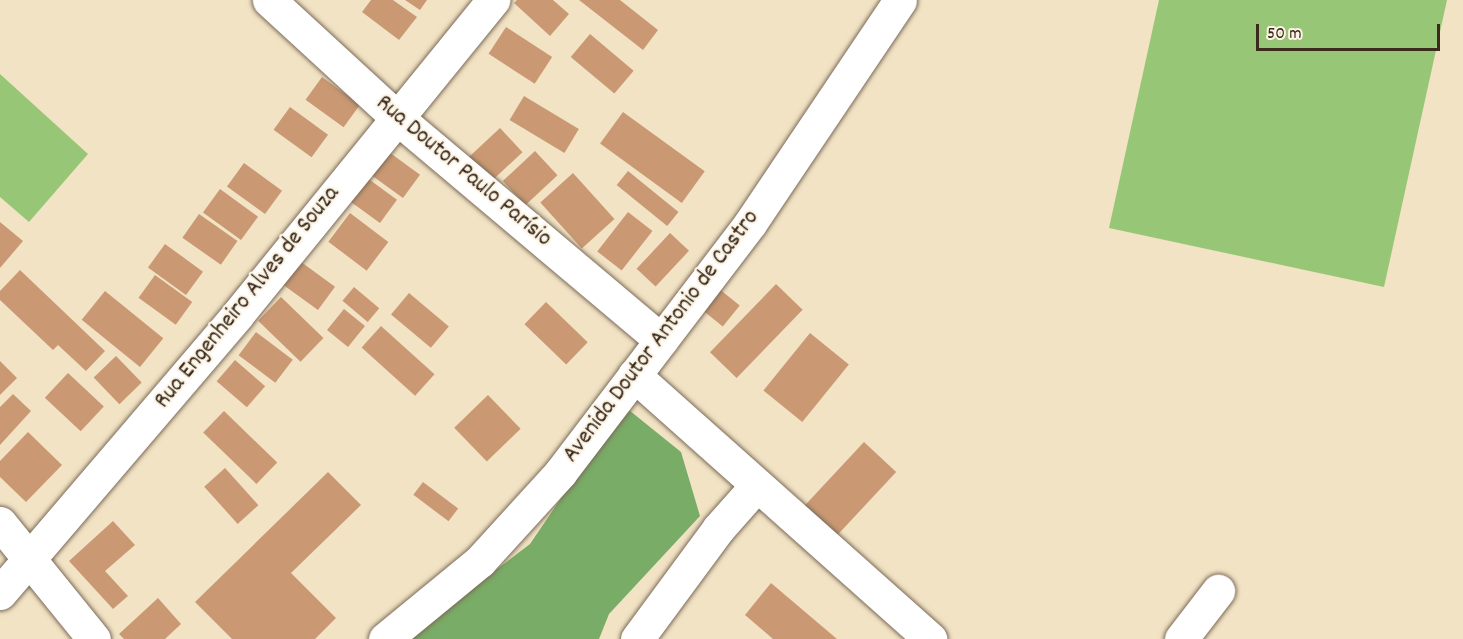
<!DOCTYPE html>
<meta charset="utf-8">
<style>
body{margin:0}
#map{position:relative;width:1463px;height:639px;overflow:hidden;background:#f2e3c5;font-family:Dekko,sans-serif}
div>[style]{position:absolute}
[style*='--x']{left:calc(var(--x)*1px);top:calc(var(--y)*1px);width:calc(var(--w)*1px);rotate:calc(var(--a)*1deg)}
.green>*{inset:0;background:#97c776}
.forest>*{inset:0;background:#79ac67}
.building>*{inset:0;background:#ca9973;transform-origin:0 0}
.roads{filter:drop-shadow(0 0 2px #7b6b58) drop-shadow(0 0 2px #7b6b58)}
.minor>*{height:33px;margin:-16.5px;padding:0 16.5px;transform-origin:16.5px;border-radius:16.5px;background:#fff}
span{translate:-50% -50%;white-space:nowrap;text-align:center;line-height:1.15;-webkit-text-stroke:4.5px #fcf5e5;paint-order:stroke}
.street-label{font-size:24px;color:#3b2a1e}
.scale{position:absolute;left:1256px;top:24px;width:184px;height:27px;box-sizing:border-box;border:3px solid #3b2a1e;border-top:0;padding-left:8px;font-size:18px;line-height:21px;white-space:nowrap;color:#3b2a1e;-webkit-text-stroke:4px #fcf5e5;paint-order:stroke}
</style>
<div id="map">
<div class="green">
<i style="clip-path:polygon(1159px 0,1447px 0,1384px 287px,1109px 228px)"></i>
<i style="clip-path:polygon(0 74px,88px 154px,29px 222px,0 197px)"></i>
</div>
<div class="forest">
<i style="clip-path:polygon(619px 402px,681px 452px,700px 516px,609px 614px,599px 639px,405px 639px,530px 544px,583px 466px)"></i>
</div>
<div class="building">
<i style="clip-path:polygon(371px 0,393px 0,417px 17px,399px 40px,362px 12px)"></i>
<i style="clip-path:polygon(405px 0,427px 0,420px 10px)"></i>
<i style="clip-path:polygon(517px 0,553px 0,569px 14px,550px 36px,514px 3px)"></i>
<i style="clip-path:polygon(579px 0,620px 0,658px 30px,643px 50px)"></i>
<i style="left:506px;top:27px;width:55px;height:32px;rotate:33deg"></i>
<i style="left:590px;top:34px;width:57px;height:30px;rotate:40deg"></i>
<i style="left:322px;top:77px;width:47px;height:28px;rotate:36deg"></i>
<i style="left:524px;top:96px;width:64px;height:28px;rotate:31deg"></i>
<i style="left:290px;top:107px;width:47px;height:28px;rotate:36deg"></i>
<i style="left:623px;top:112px;width:101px;height:39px;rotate:36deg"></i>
<i style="left:500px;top:128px;width:33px;height:44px;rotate:47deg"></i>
<i style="left:382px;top:147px;width:47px;height:29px;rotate:36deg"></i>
<i style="left:535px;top:151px;width:33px;height:44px;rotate:47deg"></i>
<i style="left:244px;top:163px;width:47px;height:29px;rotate:36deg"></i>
<i style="left:628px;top:171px;width:65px;height:18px;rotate:39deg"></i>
<i style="left:359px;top:172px;width:47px;height:29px;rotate:36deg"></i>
<i style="left:573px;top:173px;width:62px;height:44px;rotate:48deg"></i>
<i style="left:220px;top:189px;width:47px;height:29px;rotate:36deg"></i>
<i style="left:628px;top:212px;width:31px;height:50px;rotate:38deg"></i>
<i style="left:350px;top:213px;width:48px;height:36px;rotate:37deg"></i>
<i style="left:199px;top:214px;width:47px;height:29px;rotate:35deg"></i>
<i style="clip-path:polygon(0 222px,23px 241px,0 268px)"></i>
<i style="left:670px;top:233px;width:26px;height:49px;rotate:43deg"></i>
<i style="left:165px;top:244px;width:47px;height:29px;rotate:36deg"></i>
<i style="left:297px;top:259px;width:47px;height:29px;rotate:36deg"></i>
<i style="clip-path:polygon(20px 270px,105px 351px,86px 371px,58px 345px,53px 350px,0 300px,0 291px)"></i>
<i style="left:155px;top:275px;width:46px;height:28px;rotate:36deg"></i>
<i style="left:776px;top:284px;width:37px;height:95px;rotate:44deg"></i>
<i style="left:354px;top:287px;width:33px;height:18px;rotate:40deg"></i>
<i style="left:718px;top:288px;width:28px;height:27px;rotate:39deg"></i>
<i style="left:105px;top:291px;width:75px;height:37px;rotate:39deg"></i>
<i style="left:409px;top:293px;width:52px;height:28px;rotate:40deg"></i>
<i style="left:281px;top:297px;width:59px;height:33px;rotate:44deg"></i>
<i style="left:546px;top:302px;width:58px;height:31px;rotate:44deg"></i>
<i style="left:344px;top:309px;width:27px;height:27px;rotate:39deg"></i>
<i style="left:381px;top:326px;width:72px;height:29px;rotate:42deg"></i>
<i style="left:256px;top:332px;width:46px;height:29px;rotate:37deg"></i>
<i style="left:810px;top:333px;width:50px;height:74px;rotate:39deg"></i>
<i style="left:116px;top:356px;width:37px;height:31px;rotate:46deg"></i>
<i style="left:235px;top:360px;width:40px;height:28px;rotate:41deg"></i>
<i style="clip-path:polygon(0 361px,17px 378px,0 395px)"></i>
<i style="left:68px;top:373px;width:49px;height:34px;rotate:43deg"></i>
<i style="clip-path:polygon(13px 394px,31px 411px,0 445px,0 407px)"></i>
<i style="left:488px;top:395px;width:47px;height:47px;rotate:46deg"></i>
<i style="left:224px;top:411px;width:74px;height:30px;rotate:44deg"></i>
<i style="clip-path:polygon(28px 432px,62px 465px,26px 502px,0 477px,0 461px)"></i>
<i style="left:864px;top:442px;width:44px;height:91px;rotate:43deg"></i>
<i style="left:225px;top:468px;width:50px;height:28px;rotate:48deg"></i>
<i style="clip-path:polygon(328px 472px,361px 505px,291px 573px,336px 618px,315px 639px,232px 639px,195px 602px)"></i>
<i style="left:423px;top:482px;width:44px;height:16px;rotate:37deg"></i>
<i style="clip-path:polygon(113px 521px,135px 545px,105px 571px,128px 596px,113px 609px,69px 561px)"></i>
<i style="clip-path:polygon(771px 583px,837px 639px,773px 639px,745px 615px)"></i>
<i style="clip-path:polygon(158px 598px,181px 624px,165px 639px,124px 639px,119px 634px)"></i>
</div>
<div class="roads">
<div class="minor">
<i style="--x:269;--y:0;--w:171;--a:42.6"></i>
<i style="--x:395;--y:116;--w:348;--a:40.1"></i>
<i style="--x:634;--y:375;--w:397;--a:41.7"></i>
<i style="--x:0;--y:523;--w:149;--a:51"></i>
<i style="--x:0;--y:593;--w:367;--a:-49.5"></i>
<i style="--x:238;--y:314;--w:405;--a:-50.9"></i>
<i style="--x:385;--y:639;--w:123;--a:-39.4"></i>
<i style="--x:480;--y:561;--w:119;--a:-47.7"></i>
<i style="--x:560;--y:473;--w:315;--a:-52.7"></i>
<i style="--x:751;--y:222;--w:267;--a:-56.1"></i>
<i style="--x:637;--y:639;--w:137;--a:-53.6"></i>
<i style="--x:718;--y:529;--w:57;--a:-48.5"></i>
<i style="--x:1181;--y:639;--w:61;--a:-52.4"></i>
</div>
</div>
<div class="street-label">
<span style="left:463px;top:172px;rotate:40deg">Rua Doutor Paulo Parísio</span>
<span style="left:248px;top:298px;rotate:-51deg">Rua Engenheiro Alves de Souza</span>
<span style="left:662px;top:337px;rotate:-53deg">Avenida Doutor Antonio de Castro</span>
</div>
<div class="scale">50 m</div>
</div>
